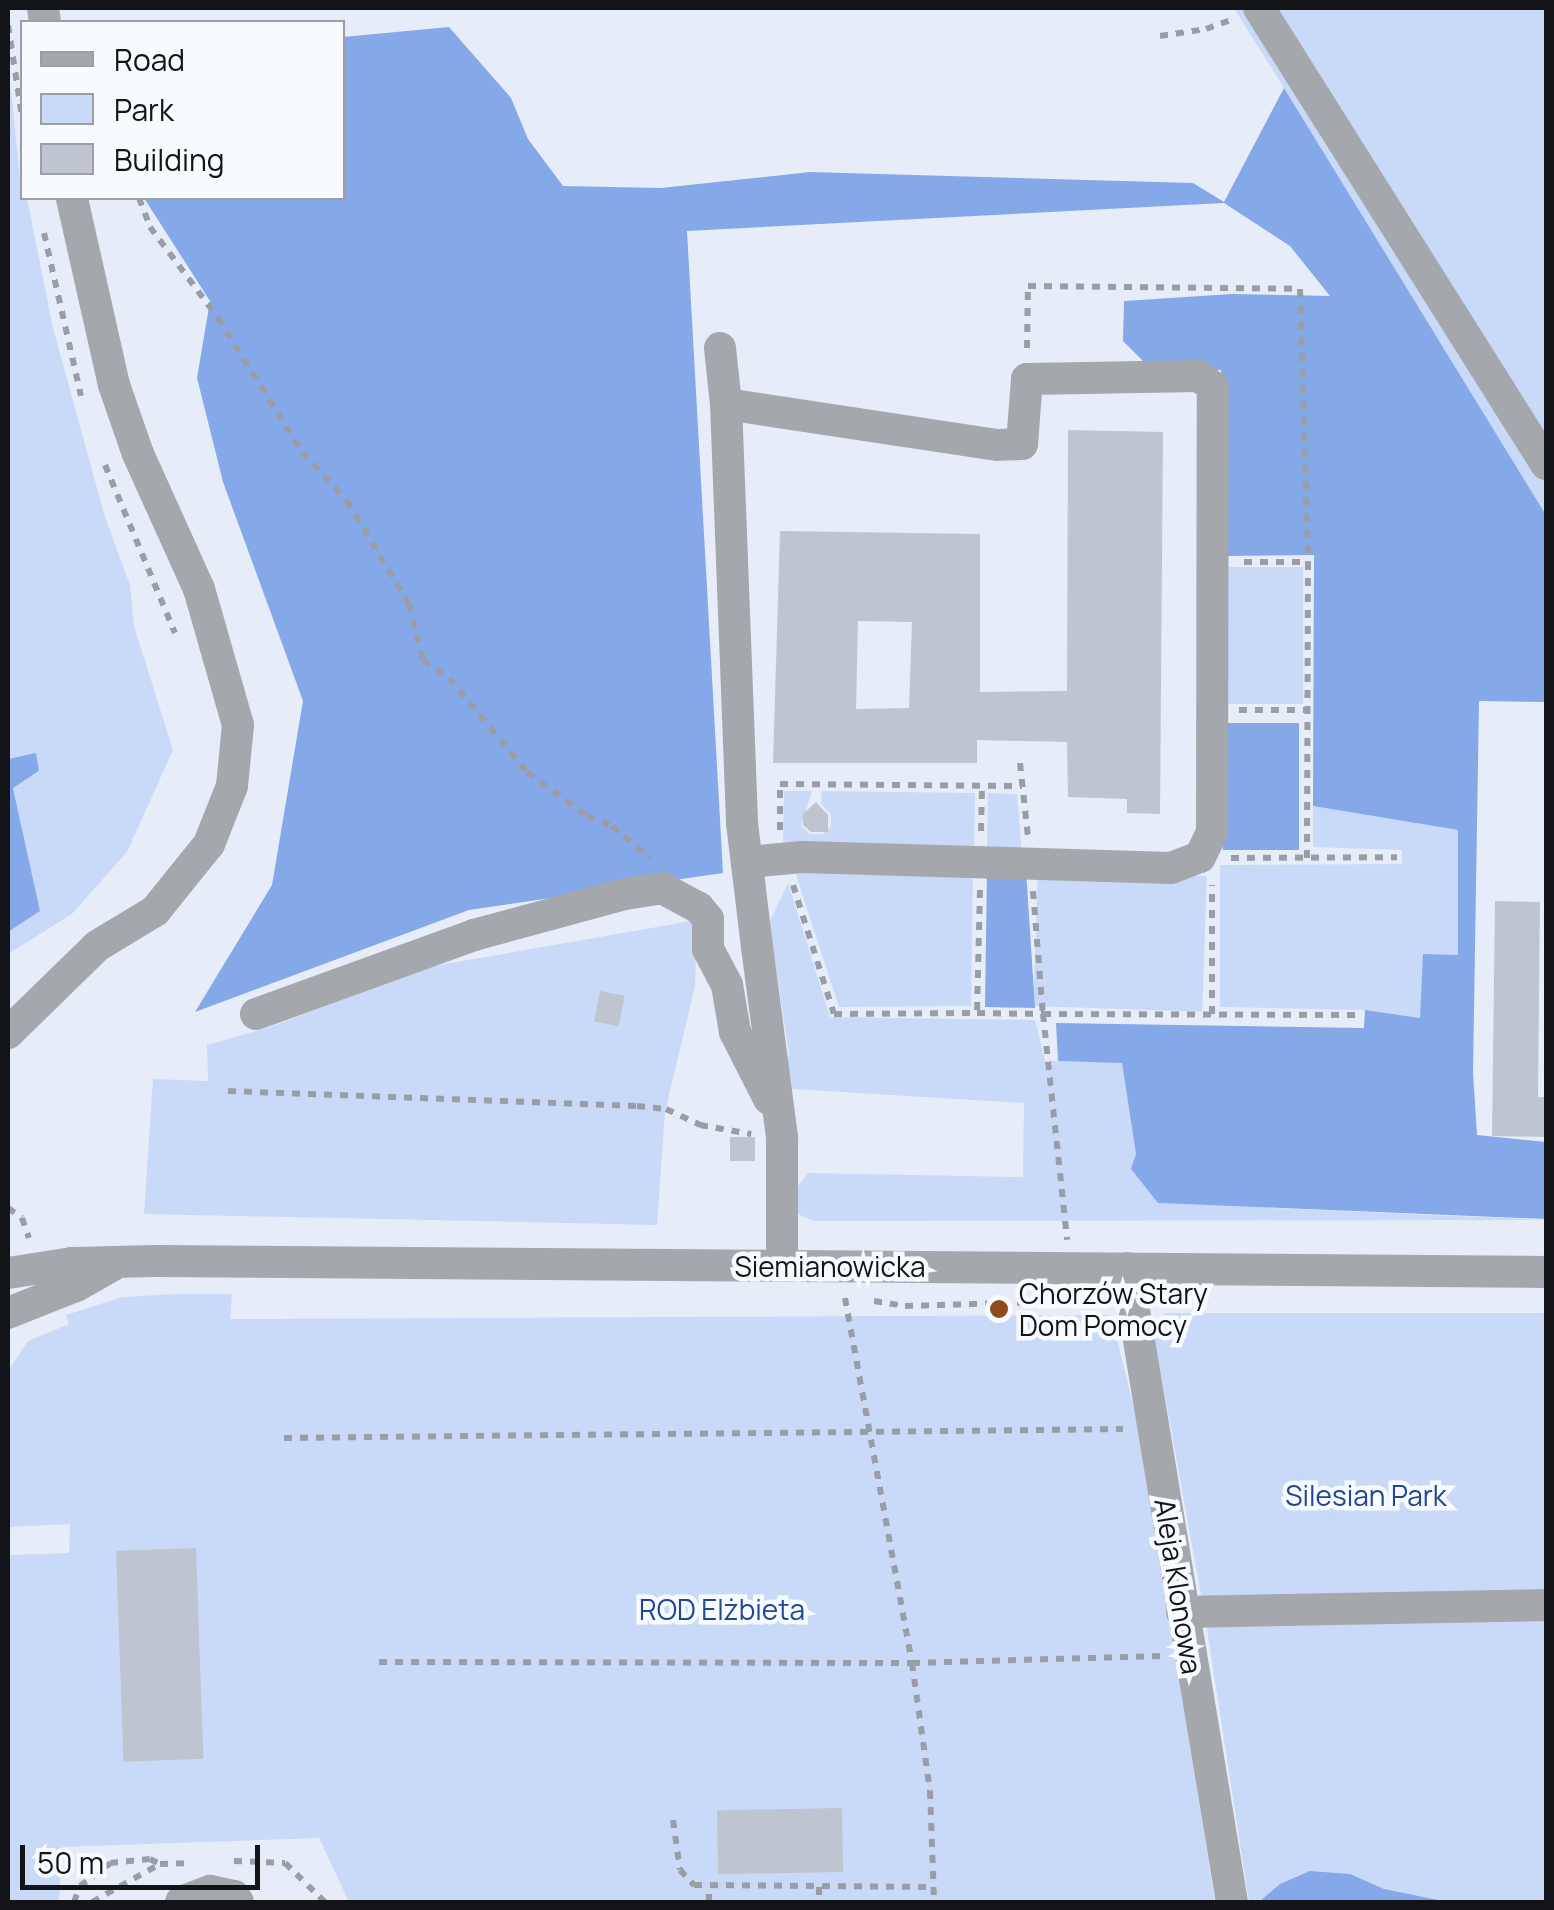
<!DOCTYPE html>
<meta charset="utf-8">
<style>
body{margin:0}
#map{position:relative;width:1554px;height:1910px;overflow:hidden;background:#e7edf8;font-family:Manrope,sans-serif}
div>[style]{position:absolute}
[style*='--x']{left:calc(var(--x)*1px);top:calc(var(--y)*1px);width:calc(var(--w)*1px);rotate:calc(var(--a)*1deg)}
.green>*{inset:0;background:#c9daf8;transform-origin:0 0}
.forest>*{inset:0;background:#85a8e8;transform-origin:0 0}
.building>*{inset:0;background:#bfc5d0;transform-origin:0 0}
.path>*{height:6px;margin-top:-3px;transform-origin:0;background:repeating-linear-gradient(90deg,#999ea6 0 8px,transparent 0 16px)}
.minor>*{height:32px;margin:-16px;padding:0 16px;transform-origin:16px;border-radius:16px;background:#a4a7ac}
.dots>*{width:28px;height:28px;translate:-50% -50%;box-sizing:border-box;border:5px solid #f7fafe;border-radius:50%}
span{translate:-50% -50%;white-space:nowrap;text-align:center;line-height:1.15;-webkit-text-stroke:9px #f7fafe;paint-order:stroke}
.street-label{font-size:28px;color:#121418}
.poi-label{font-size:28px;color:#121418}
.left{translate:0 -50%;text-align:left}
.park-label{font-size:28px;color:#214792}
.frame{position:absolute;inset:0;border:10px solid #121418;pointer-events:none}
.legend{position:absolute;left:20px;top:20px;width:325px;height:180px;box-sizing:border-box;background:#f7fafe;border:2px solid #9b9ea2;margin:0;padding:12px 18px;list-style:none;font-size:30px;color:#121418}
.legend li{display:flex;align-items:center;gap:20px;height:50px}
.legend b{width:50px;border:2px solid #9b9ea2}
.scale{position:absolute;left:20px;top:1845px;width:240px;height:45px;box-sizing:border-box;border:5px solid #121418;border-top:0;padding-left:12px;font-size:30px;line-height:35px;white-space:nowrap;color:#121418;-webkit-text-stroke:8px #f7fafe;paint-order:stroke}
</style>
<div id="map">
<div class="green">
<i style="clip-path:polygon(1234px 8px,1546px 8px,1546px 515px,1284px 88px)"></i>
<i style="clip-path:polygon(8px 62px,22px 198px,27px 198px,53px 328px,105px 517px,130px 585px,134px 626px,173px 750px,127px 852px,72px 914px,8px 954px,8px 932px,40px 911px,13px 787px,39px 772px,36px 754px,8px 759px)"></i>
<i style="left:1303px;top:567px;width:137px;height:80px;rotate:90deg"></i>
<i style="clip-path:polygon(784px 791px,812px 791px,801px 826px,810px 834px,823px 834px,831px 826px,831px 814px,821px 804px,822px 791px,975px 793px,974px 852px,783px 847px)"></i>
<i style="clip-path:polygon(988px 793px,1017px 794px,1022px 854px,987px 853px)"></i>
<i style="clip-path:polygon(1313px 806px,1458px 830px,1458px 956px,1420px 1018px,1365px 1010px,1220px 1007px,1220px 865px,1402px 864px,1402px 850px,1313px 847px)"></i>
<i style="clip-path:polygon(810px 865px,973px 869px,971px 1006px,839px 1007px,796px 875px)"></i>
<i style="left:1038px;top:870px;width:169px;height:136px;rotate:2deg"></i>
<i style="clip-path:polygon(788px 883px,830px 1017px,1035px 1020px,1045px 1061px,1122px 1062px,1136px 1154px,1158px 1203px,1546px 1220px,815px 1221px,795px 1213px,795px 1190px,808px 1173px,1023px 1177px,1024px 1103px,792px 1089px,782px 1076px,789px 1054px,769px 923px)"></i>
<i style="clip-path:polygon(697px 920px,695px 986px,665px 1112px,657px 1225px,144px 1214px,153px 1079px,208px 1081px,207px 1045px,270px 1027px,428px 967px)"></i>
<i style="clip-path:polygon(178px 1294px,232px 1294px,230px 1319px,1111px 1315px,1139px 1428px,1215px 1902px,349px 1902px,319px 1838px,62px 1847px,59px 1902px,8px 1902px,8px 1555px,69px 1553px,70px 1524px,8px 1527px,8px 1371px,28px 1341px,69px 1324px,66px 1315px,122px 1297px)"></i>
<i style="clip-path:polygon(1165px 1313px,1546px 1313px,1546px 1902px,1249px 1902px,1206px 1623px,1153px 1330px)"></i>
</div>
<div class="forest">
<i style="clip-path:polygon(449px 27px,511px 98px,528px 139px,563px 186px,661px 188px,810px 172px,1193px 183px,1224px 202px,1284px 88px,1546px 515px,1546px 702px,1479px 701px,1473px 1073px,1477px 1135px,1546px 1142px,1546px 1219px,1158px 1203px,1131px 1169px,1136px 1154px,1122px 1063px,1058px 1061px,1056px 1023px,1364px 1028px,1365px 1010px,1420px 1018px,1423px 954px,1458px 955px,1458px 830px,1313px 806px,1314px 555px,1222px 556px,1221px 370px,1152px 370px,1123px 341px,1124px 301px,1232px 294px,1330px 296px,1290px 246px,1224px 203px,687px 231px,723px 873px,469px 910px,195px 1012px,272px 885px,303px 701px,223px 482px,197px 378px,210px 301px,144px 198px,342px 198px,343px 37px)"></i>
<i style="left:1299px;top:723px;width:127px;height:76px;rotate:90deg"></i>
<i style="clip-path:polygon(36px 753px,39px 771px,13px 788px,40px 911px,8px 932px,8px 759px)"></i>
<i style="clip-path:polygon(987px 869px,1026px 870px,1035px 1008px,985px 1007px)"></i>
<i style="clip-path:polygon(1310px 1871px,1350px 1874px,1384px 1889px,1448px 1902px,1259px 1902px,1280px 1884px)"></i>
</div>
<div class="building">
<i style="clip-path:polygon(evenodd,1068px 430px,1163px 432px,1160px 814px,1127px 813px,1127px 799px,1068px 797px,1067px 742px,977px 740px,977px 763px,773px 763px,780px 531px,980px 534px,980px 692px,1067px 691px,1068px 430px,858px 621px,912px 622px,909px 708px,856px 709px,858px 621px)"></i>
<i style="clip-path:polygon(816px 802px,828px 815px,828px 832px,811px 832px,803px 825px,803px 814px)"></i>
<i style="clip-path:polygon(1495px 901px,1540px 902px,1538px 1097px,1546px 1097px,1546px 1137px,1492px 1136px)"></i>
<i style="left:600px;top:991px;width:25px;height:31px;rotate:11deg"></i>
<i style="left:730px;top:1137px;width:25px;height:24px"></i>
<i style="left:196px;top:1548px;width:211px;height:80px;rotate:88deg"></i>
<i style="left:842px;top:1808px;width:64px;height:125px;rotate:89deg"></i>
</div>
<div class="path">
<i style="--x:8;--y:25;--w:93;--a:81.3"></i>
<i style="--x:1160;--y:36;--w:47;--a:-8.7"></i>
<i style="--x:1206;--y:29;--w:30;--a:-20"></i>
<i style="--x:139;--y:198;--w:31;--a:69"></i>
<i style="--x:150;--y:227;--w:114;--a:53.2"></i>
<i style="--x:218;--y:318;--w:158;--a:57.9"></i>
<i style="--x:302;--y:452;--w:67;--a:47.4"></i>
<i style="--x:347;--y:501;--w:120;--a:59"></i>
<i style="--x:409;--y:604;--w:58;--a:76"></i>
<i style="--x:423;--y:660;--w:32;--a:35"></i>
<i style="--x:449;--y:678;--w:122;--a:50.3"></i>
<i style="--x:527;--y:772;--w:74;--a:36.3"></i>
<i style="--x:587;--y:816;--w:27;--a:22"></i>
<i style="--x:612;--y:826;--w:50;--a:40.1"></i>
<i style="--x:44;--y:233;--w:167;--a:77.2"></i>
<i style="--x:1027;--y:348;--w:62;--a:-89.1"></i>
<i style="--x:1028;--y:286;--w:272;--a:0.6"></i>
<i style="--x:1300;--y:289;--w:273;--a:88.3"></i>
<i style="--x:1308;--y:562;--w:296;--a:90.2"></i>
<i style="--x:105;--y:465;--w:182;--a:67.4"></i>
<i style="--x:1244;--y:562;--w:64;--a:0"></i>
<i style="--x:1239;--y:710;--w:69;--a:0"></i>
<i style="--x:1020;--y:763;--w:74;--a:83.8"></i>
<i style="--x:780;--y:830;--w:46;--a:-90"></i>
<i style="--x:780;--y:784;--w:242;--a:0.5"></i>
<i style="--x:981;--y:831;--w:44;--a:-88.7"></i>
<i style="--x:1231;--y:858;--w:166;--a:-0.3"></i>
<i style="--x:793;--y:885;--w:135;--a:72.4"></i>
<i style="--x:834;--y:1014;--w:143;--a:-0.4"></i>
<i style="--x:980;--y:890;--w:123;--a:91.4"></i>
<i style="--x:977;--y:1013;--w:66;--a:0.9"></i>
<i style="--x:1043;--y:1014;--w:227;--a:83.9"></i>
<i style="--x:1033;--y:891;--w:123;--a:85.4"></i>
<i style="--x:1043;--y:1014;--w:314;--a:0.2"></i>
<i style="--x:1212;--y:1014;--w:129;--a:-90"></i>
<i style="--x:228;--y:1091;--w:409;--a:2.1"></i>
<i style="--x:637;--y:1106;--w:29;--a:6"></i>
<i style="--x:666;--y:1109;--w:38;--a:25"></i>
<i style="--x:700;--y:1125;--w:52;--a:10"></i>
<i style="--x:8;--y:1208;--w:17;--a:36"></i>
<i style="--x:22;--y:1218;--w:21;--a:71"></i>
<i style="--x:845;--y:1298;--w:371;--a:79.6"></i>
<i style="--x:912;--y:1663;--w:129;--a:82"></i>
<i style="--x:930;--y:1791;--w:111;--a:87.9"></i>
<i style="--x:874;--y:1301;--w:31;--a:9"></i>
<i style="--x:905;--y:1306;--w:136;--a:-1.7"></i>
<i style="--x:284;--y:1438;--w:839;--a:-0.61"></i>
<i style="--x:379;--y:1662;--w:533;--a:0.11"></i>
<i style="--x:912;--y:1663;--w:251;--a:-1.6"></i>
<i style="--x:673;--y:1820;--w:50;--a:82"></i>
<i style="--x:680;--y:1870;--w:21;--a:47"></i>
<i style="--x:694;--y:1885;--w:239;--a:0.5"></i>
<i style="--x:234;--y:1861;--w:51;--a:2.2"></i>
<i style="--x:285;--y:1863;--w:56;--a:44.3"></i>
<i style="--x:819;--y:1887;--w:15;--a:90"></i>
<i style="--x:74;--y:1902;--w:17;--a:-69"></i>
<i style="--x:80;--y:1886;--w:38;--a:-37"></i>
<i style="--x:110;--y:1863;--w:40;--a:-5.7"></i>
<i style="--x:150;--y:1859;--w:11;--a:27"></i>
<i style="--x:160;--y:1864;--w:32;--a:-2"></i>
<i style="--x:92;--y:1902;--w:78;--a:-29.2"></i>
<i style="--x:709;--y:1902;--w:16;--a:-90"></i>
</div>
<div class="minor">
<i style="--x:43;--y:8;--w:14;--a:82"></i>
<i style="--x:1259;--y:8;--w:539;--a:57.81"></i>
<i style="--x:720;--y:348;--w:56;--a:83.9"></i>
<i style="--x:747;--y:862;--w:56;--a:-5.1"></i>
<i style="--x:803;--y:857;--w:368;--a:1.7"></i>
<i style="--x:1171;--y:868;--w:31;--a:-21"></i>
<i style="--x:1200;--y:857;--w:28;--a:-64"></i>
<i style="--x:1212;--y:832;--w:445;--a:-89.9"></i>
<i style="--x:1213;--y:387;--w:18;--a:-142"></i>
<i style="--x:1199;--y:376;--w:172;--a:179"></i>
<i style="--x:1027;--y:379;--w:65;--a:94.4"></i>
<i style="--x:1022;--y:444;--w:25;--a:178"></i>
<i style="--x:997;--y:445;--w:274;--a:-171.4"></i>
<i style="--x:726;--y:404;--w:419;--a:87.8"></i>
<i style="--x:742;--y:823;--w:125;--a:83.1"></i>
<i style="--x:757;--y:947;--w:193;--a:82.5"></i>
<i style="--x:782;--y:1138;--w:128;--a:90"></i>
<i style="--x:256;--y:1014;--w:232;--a:-19.9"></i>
<i style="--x:474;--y:935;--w:156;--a:-15.2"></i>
<i style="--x:625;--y:894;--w:37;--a:-9"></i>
<i style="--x:662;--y:888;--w:42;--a:28.4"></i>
<i style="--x:699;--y:908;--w:14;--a:51"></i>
<i style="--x:708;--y:919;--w:30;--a:90"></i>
<i style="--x:708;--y:949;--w:41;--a:62.2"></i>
<i style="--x:727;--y:985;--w:48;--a:80.3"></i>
<i style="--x:735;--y:1032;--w:75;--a:63.1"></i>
<i style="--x:8;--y:1033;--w:124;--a:-44.3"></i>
<i style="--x:97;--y:946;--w:68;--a:-31.1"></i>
<i style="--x:155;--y:911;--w:86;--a:-51.1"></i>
<i style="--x:209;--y:844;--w:62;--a:-68.4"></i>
<i style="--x:232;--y:786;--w:61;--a:-84.4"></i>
<i style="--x:238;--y:725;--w:141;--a:-106"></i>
<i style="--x:199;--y:589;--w:148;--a:-114.3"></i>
<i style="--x:138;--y:454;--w:73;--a:-109.2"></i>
<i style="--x:114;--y:385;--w:192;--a:-102.7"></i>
<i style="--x:1127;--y:1268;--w:643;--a:80.6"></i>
<i style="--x:8;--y:1273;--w:65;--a:-8.9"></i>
<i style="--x:72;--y:1263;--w:83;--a:-1.4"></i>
<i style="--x:155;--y:1261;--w:1391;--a:0.45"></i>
<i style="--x:8;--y:1313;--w:73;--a:-21.7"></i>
<i style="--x:76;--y:1286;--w:43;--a:-29.6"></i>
<i style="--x:1182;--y:1612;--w:364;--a:-1.1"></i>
<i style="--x:181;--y:1902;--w:31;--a:-21"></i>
<i style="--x:210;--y:1891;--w:25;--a:12"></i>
<i style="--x:234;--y:1896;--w:7;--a:56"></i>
</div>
<div class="dots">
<i style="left:999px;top:1309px;background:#8e4b1b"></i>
</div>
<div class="street-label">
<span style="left:830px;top:1266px">Siemianowicka</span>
<span style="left:1179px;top:1586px;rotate:81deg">Aleja Klonowa</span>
</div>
<div class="poi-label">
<span class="left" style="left:1019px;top:1309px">Chorzów Stary<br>Dom Pomocy</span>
</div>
<div class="park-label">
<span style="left:1366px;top:1495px">Silesian Park</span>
<span style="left:722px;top:1609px">ROD Elżbieta</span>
</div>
<div class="frame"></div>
<ul class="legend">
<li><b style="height:12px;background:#a4a7ac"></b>Road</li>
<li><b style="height:28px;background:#c9daf8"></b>Park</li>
<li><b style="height:28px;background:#bfc5d0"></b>Building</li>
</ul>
<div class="scale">50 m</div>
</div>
